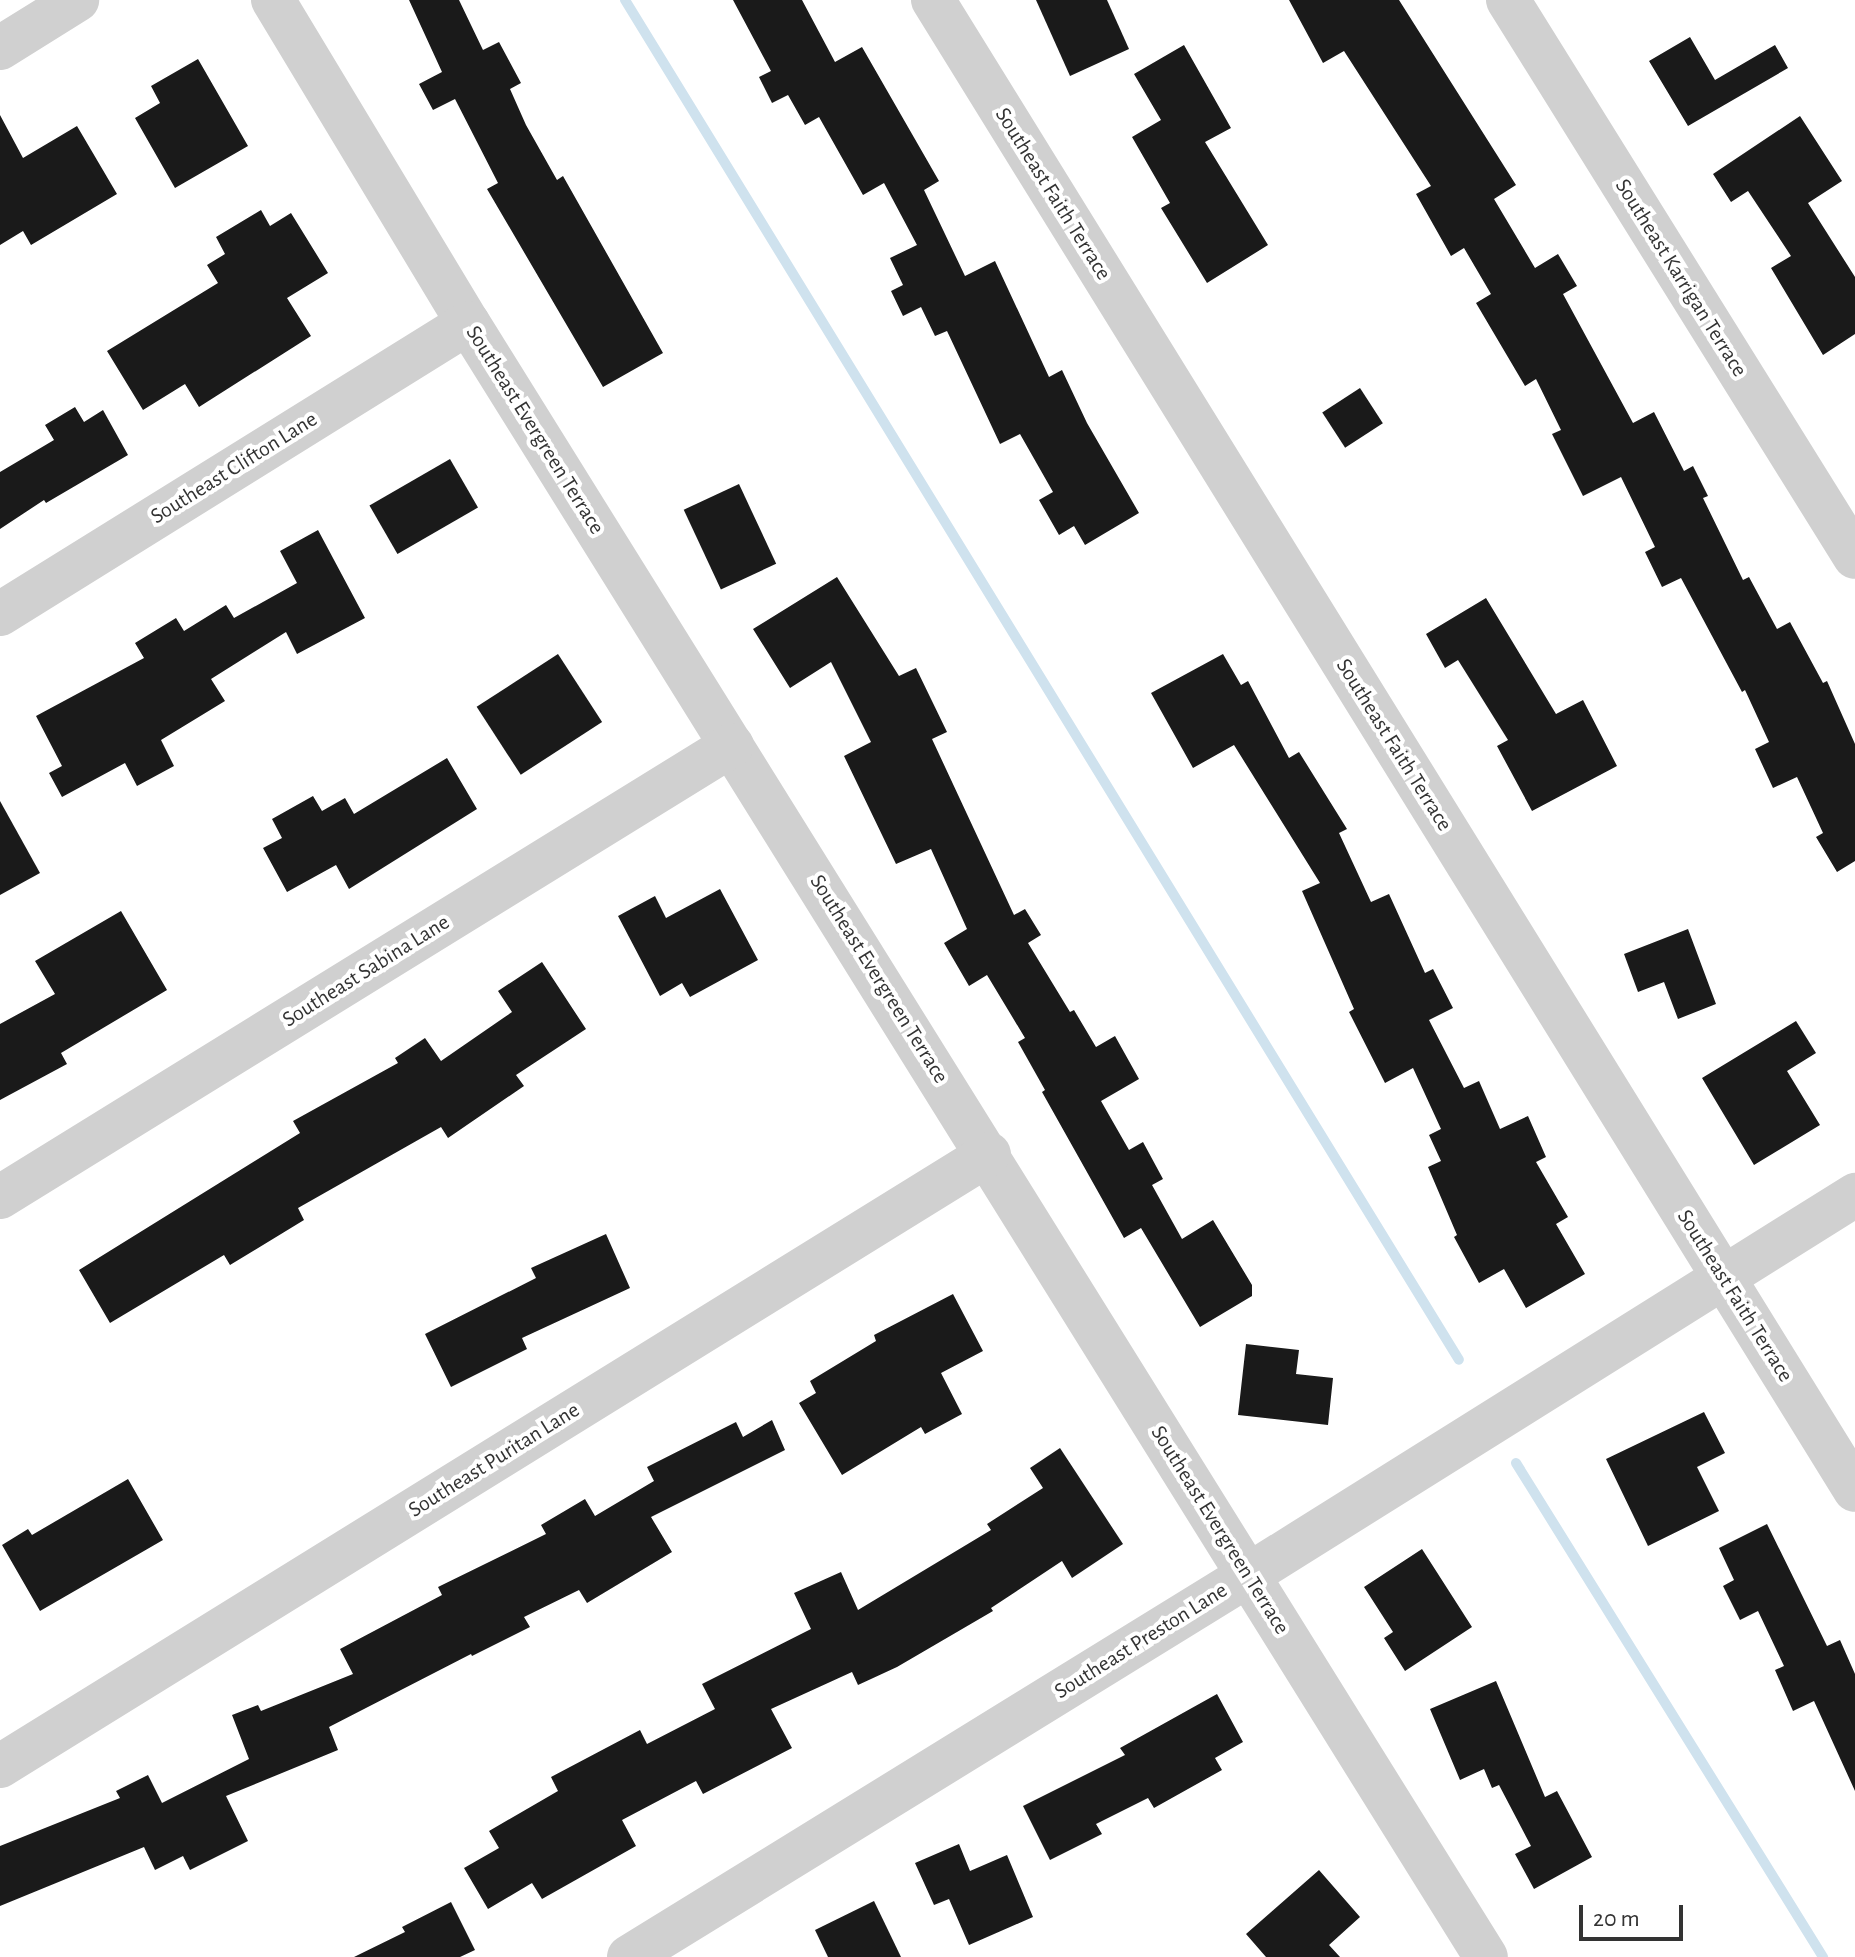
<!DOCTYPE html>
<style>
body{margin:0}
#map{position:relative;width:1855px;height:1957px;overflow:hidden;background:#fff;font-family:"Alegreya Sans",sans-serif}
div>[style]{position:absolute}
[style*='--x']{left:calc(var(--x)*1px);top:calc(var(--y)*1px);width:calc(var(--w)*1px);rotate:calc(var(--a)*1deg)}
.stream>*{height:10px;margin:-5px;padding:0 5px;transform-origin:5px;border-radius:5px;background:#cfe2ee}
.building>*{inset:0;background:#1a1a1a;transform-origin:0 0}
.minor>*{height:44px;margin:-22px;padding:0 22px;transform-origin:22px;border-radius:22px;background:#d0d0d0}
span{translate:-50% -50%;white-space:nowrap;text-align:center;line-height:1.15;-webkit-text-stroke:8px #fff;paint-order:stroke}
.street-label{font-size:22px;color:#333}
.scale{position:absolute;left:1579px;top:1905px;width:104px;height:36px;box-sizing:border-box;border:4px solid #333;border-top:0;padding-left:10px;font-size:24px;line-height:28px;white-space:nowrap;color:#333;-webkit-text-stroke:6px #fff;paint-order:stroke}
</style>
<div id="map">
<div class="stream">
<i style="--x:625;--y:0;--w:1595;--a:58.48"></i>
<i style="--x:1516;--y:1463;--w:582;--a:58.14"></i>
</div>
<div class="building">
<i style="clip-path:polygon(409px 0,459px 0,483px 50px,499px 42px,521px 83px,510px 89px,526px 125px,557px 180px,563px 176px,663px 353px,603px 387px,487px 189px,498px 183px,455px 99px,433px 110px,419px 84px,442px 72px)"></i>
<i style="clip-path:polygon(733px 0,802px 0,835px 62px,862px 47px,939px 181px,924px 190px,965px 276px,995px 261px,1049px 377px,1062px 370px,1087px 423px,1139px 513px,1085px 545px,1074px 526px,1059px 535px,1039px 500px,1053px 492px,1020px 434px,1000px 444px,947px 331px,935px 336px,921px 307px,903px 316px,891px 291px,903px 285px,890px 258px,917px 245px,884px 183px,863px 195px,819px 117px,805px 125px,788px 95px,772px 103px,759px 77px,771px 71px)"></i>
<i style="clip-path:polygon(1036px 0,1107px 0,1129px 49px,1070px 76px)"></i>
<i style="clip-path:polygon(1289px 0,1399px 0,1516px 185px,1494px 199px,1535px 268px,1558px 254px,1577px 286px,1563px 294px,1633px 423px,1654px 412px,1684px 471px,1693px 466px,1708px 496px,1703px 498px,1743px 580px,1749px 577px,1777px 629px,1790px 622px,1823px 683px,1827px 681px,1855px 744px,1855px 861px,1837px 872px,1816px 837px,1823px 833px,1797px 777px,1773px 788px,1755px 749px,1769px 742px,1745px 690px,1742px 692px,1681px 578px,1662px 587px,1645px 552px,1655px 547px,1621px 477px,1583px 496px,1552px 434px,1561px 430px,1536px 379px,1525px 386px,1476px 303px,1491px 294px,1464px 248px,1451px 256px,1416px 194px,1431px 186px,1344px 51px,1323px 63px)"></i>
<i style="clip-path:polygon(1690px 37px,1715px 80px,1775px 45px,1788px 68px,1688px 126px,1649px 61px)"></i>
<i style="clip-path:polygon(1184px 45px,1231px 128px,1205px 142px,1268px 245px,1207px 283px,1161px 208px,1170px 203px,1132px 137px,1161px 120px,1134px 74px)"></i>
<i style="clip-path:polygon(198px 59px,248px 146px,175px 188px,135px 118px,160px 103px,151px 86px)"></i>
<i style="clip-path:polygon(0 115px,23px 158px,77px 126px,117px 194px,31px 245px,23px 231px,0 245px)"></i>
<i style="clip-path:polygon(1800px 116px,1842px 181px,1808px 203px,1855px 277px,1855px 334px,1823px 355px,1771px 268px,1791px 256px,1748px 191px,1731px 202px,1713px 174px)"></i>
<i style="clip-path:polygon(261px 210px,270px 226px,291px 213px,328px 273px,287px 298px,311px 336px,199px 407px,185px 384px,143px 410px,107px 351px,218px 283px,207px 265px,225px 254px,216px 237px)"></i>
<i style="left:1360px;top:388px;width:42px;height:45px;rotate:57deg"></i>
<i style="clip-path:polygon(75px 407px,84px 422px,103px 410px,128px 455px,46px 503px,44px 500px,0 529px,0 472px,54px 440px,45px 425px)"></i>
<i style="left:450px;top:459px;width:56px;height:93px;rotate:60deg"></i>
<i style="left:739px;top:484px;width:88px;height:61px;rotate:65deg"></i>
<i style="clip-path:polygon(318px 530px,365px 618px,297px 654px,286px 632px,211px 679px,225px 701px,161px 740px,174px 766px,137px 786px,125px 763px,62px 797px,49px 773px,62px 766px,36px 716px,144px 658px,135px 643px,176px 618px,184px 631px,226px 605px,234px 618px,297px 583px,280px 551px)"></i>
<i style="clip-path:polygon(837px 577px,899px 676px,916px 668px,947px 732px,932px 739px,1014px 915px,1025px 909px,1041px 935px,1028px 943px,1070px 1012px,1074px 1010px,1096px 1047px,1115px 1036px,1139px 1079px,1101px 1101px,1129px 1150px,1143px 1142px,1163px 1179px,1152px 1185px,1182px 1239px,1213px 1220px,1252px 1285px,1252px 1296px,1200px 1327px,1141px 1228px,1124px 1238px,1042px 1092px,1045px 1090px,1018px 1042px,1025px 1038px,987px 975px,969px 986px,944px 943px,967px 929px,931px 849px,896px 864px,844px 756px,871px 742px,831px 662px,790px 688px,753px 629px)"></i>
<i style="clip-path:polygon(1486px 598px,1556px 714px,1583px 700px,1617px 766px,1532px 811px,1497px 746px,1508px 740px,1458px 660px,1445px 668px,1426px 634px)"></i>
<i style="left:558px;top:654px;width:81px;height:97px;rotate:57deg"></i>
<i style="clip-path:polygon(1223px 654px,1241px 685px,1248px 681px,1289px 758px,1299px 752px,1347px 829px,1339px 833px,1371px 902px,1389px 894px,1425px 973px,1433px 969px,1453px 1008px,1429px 1020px,1464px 1088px,1479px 1081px,1500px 1129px,1528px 1116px,1546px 1157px,1536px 1162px,1568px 1217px,1556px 1224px,1585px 1274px,1526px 1308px,1504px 1269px,1479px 1283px,1454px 1237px,1457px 1235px,1428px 1167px,1441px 1161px,1429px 1135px,1441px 1129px,1413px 1068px,1385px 1083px,1349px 1012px,1354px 1009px,1302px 891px,1320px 883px,1234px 745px,1193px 768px,1151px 693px)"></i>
<i style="clip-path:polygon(447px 758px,477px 809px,349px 889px,336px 865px,287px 892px,263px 848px,282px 838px,272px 819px,313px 796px,322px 811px,345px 798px,354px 814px)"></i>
<i style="clip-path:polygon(0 801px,40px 873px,0 895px)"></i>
<i style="clip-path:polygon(720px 889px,758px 960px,690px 997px,682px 983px,660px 996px,618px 916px,655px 896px,666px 918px)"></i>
<i style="clip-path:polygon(121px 911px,167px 990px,61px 1053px,67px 1064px,0 1100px,0 1024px,55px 994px,35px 961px)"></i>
<i style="clip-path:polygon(1688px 929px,1716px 1004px,1678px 1019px,1664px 982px,1638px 992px,1624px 954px)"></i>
<i style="clip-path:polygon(542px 962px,586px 1029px,516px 1075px,524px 1086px,448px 1138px,441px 1127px,298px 1208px,304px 1220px,230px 1265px,224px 1255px,110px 1323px,79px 1270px,300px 1133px,293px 1121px,398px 1063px,395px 1058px,425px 1038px,441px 1061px,512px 1012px,498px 991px)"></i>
<i style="clip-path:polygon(1796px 1021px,1816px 1053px,1787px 1071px,1820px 1125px,1754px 1165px,1702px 1078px)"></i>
<i style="clip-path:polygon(606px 1234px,630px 1288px,522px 1338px,527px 1349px,451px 1387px,425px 1334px,536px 1278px,531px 1268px)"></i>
<i style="clip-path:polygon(953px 1294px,983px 1351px,941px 1373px,962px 1414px,925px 1434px,921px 1427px,842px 1475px,799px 1403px,816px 1393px,810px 1381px,876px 1341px,874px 1335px)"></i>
<i style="clip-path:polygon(1246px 1344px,1299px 1350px,1296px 1374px,1333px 1378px,1328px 1425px,1238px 1415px)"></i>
<i style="clip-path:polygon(1704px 1412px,1725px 1453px,1697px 1467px,1719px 1511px,1648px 1546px,1606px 1459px)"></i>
<i style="clip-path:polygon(772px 1420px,785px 1450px,651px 1517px,672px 1552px,587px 1603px,579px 1590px,524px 1617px,530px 1627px,472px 1656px,471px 1654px,329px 1727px,338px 1750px,226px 1796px,248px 1841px,190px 1870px,183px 1856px,155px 1870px,144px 1847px,0 1906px,0 1846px,120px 1798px,116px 1791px,148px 1775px,162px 1803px,249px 1759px,232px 1715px,258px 1705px,261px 1711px,353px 1674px,340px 1649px,442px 1595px,438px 1587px,546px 1534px,541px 1525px,585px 1499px,595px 1516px,654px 1481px,647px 1467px,736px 1422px,743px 1437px)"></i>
<i style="clip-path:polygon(1060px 1448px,1123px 1544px,1072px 1578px,1062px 1561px,991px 1608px,993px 1611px,897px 1667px,858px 1685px,852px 1672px,771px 1709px,792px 1748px,703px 1794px,696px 1781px,622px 1820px,636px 1846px,542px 1899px,532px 1883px,488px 1909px,464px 1868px,499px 1848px,489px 1831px,558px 1791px,551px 1777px,640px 1730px,647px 1744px,715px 1709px,702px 1684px,811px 1629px,794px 1593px,841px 1572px,858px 1610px,991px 1530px,987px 1524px,1043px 1488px,1030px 1468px)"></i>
<i style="clip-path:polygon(128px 1479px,163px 1540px,40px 1611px,2px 1545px,28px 1529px,32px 1535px)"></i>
<i style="clip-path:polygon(1767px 1524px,1827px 1646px,1840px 1640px,1855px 1674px,1855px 1791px,1814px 1701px,1793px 1711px,1775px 1670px,1784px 1666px,1758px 1611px,1740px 1620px,1723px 1586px,1734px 1580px,1719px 1548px)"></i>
<i style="clip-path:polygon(1422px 1549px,1472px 1627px,1405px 1671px,1384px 1638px,1393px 1632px,1364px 1587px)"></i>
<i style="clip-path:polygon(1496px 1681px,1545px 1797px,1557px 1791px,1592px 1857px,1534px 1889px,1515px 1854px,1531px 1846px,1499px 1785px,1492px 1788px,1484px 1769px,1460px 1780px,1430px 1709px)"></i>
<i style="clip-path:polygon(1217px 1694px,1243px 1742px,1215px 1758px,1222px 1770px,1154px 1808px,1148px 1798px,1096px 1824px,1102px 1834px,1050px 1860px,1023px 1806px,1125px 1755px,1120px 1748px)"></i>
<i style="clip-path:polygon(959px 1844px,970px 1871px,1007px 1855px,1033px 1917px,969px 1945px,949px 1899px,934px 1905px,915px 1863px)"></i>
<i style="clip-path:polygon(1319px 1870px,1360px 1917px,1329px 1945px,1340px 1957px,1266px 1957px,1246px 1934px)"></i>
<i style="clip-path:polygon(874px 1901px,901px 1957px,828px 1957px,815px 1930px)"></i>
<i style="clip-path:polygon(451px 1902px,475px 1950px,460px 1957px,354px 1957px,405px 1932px,402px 1927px)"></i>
</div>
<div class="minor">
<i style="--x:273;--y:0;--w:377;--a:58.9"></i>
<i style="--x:468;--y:323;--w:1925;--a:58.08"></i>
<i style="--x:933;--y:0;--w:1752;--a:58.25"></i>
<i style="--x:1508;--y:0;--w:656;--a:58.08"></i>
<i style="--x:0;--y:48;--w:91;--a:-31.9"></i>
<i style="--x:0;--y:614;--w:551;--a:-31.87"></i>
<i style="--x:0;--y:1197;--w:860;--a:-31.69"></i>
<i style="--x:0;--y:1766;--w:1163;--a:-31.75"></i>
<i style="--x:629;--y:1957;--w:726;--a:-31.65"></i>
<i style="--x:1247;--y:1576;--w:718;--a:-32.07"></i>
</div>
<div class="street-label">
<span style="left:1053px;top:194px;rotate:58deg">Southeast Faith Terrace</span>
<span style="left:1681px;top:278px;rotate:58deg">Southeast Karrigan Terrace</span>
<span style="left:535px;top:430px;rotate:58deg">Southeast Evergreen Terrace</span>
<span style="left:234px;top:468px;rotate:-32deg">Southeast Clifton Lane</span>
<span style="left:1394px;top:745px;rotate:58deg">Southeast Faith Terrace</span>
<span style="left:366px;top:971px;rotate:-32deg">Southeast Sabina Lane</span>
<span style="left:879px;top:979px;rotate:58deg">Southeast Evergreen Terrace</span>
<span style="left:1735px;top:1296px;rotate:58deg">Southeast Faith Terrace</span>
<span style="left:494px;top:1460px;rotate:-32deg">Southeast Puritan Lane</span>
<span style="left:1220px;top:1530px;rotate:58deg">Southeast Evergreen Terrace</span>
<span style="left:1141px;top:1641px;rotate:-32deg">Southeast Preston Lane</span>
</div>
<div class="scale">20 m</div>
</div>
